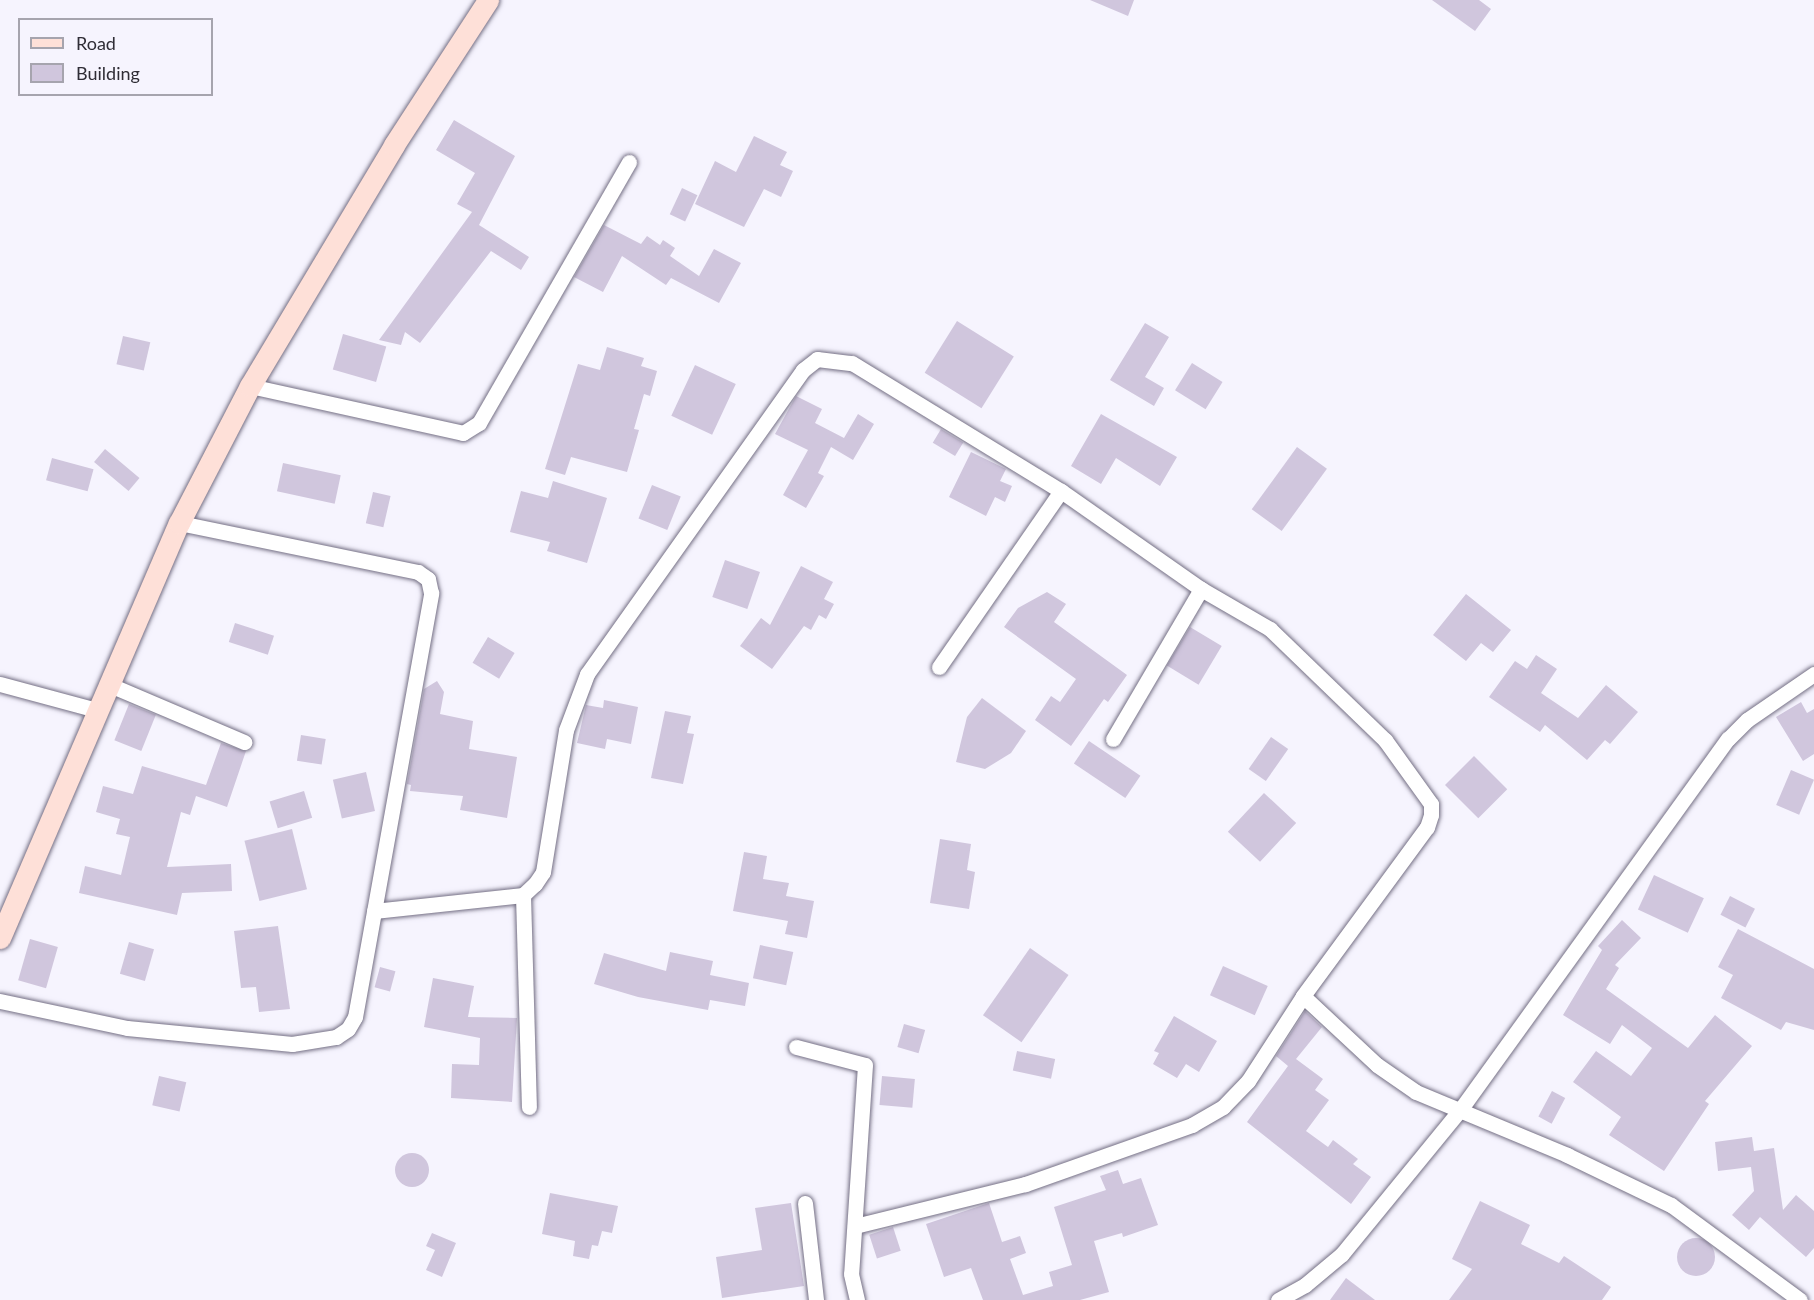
<!DOCTYPE html>
<style>
body{margin:0}
#map{position:relative;width:1814px;height:1300px;overflow:hidden;background:#f6f4fe;font-family:Lato,sans-serif}
div>[style]{position:absolute}
[style*='--x']{left:calc(var(--x)*1px);top:calc(var(--y)*1px);width:calc(var(--w)*1px);rotate:calc(var(--a)*1deg)}
.building>*{inset:0;background:#d0c6dd;transform-origin:0 0}
.round{border-radius:50%}
.roads{filter:drop-shadow(0 0 2px #746f84) drop-shadow(0 0 2px #746f84)}
.minor>*{height:15px;margin:-7.5px;padding:0 7.5px;transform-origin:7.5px;border-radius:7.5px;background:#fff}
.secondary>*{height:21px;margin:-10.5px;padding:0 10.5px;transform-origin:10.5px;border-radius:10.5px;background:#fee0d8}
span{translate:-50% -50%;white-space:nowrap;text-align:center;line-height:1.15;-webkit-text-stroke:4.5px #f6f4fe;paint-order:stroke}
.legend{position:absolute;left:18px;top:18px;width:195px;height:78px;box-sizing:border-box;background:#f6f4fe;border:2px solid #a6a4ae;margin:0;padding:8px 10px;list-style:none;font-size:18px;color:#2f2d36}
.legend li{display:flex;align-items:center;gap:12px;height:30px}
.legend b{width:30px;border:2px solid #a6a4ae}
</style>
<div id="map">
<div class="building">
<i style="clip-path:polygon(1090px 0,1134px 0,1128px 16px)"></i>
<i style="clip-path:polygon(1432px 0,1479px 0,1491px 9px,1475px 31px)"></i>
<i style="clip-path:polygon(454px 120px,515px 156px,479px 225px,529px 257px,521px 270px,491px 251px,420px 343px,405px 332px,401px 345px,379px 340px,472px 212px,457px 204px,475px 173px,436px 150px)"></i>
<i style="clip-path:polygon(754px 136px,787px 152px,780px 165px,793px 171px,781px 197px,764px 189px,744px 227px,695px 204px,715px 161px,736px 172px)"></i>
<i style="left:682px;top:188px;width:17px;height:29px;rotate:25deg"></i>
<i style="clip-path:polygon(604px 225px,641px 244px,647px 236px,660px 245px,663px 240px,675px 248px,670px 256px,699px 276px,714px 249px,741px 263px,719px 303px,671px 278px,666px 285px,622px 256px,603px 292px,574px 277px)"></i>
<i style="left:957px;top:321px;width:67px;height:61px;rotate:32deg"></i>
<i style="clip-path:polygon(1145px 323px,1169px 337px,1145px 377px,1164px 388px,1154px 406px,1110px 380px)"></i>
<i style="left:343px;top:334px;width:45px;height:37px;rotate:16deg"></i>
<i style="left:123px;top:336px;width:28px;height:29px;rotate:13deg"></i>
<i style="clip-path:polygon(607px 347px,644px 358px,641px 366px,657px 371px,650px 396px,644px 394px,634px 429px,639px 430px,627px 472px,571px 457px,565px 475px,545px 469px,578px 364px,600px 370px)"></i>
<i style="left:1192px;top:363px;width:36px;height:32px;rotate:32deg"></i>
<i style="left:695px;top:365px;width:45px;height:56px;rotate:25deg"></i>
<i style="clip-path:polygon(796px 396px,822px 409px,815px 423px,844px 438px,858px 414px,874px 424px,853px 460px,831px 447px,818px 473px,824px 476px,806px 508px,783px 495px,808px 450px,775px 434px)"></i>
<i style="clip-path:polygon(1101px 414px,1177px 457px,1160px 486px,1116px 458px,1101px 484px,1071px 466px)"></i>
<i style="left:941px;top:429px;width:26px;height:16px;rotate:31deg"></i>
<i style="left:1297px;top:447px;width:37px;height:77px;rotate:36deg"></i>
<i style="left:105px;top:449px;width:45px;height:17px;rotate:40deg"></i>
<i style="clip-path:polygon(971px 452px,1006px 469px,1000px 481px,1012px 486px,1005px 502px,995px 497px,986px 516px,949px 497px)"></i>
<i style="left:52px;top:458px;width:43px;height:23px;rotate:15deg"></i>
<i style="left:283px;top:463px;width:59px;height:29px;rotate:12deg"></i>
<i style="clip-path:polygon(553px 481px,607px 498px,587px 563px,547px 551px,550px 542px,510px 532px,521px 491px,548px 498px)"></i>
<i style="left:652px;top:485px;width:31px;height:36px;rotate:22deg"></i>
<i style="left:373px;top:492px;width:18px;height:32px;rotate:13deg"></i>
<i style="left:725px;top:560px;width:37px;height:39px;rotate:19deg"></i>
<i style="clip-path:polygon(801px 566px,833px 582px,824px 599px,834px 604px,826px 619px,819px 615px,811px 630px,804px 626px,772px 669px,740px 646px,761px 618px,770px 625px)"></i>
<i style="clip-path:polygon(1047px 592px,1066px 604px,1054px 622px,1127px 675px,1108px 702px,1104px 699px,1071px 746px,1035px 720px,1051px 696px,1060px 702px,1076px 679px,1004px 627px,1018px 608px)"></i>
<i style="clip-path:polygon(1466px 594px,1511px 630px,1493px 652px,1481px 643px,1466px 661px,1433px 635px)"></i>
<i style="left:235px;top:623px;width:41px;height:20px;rotate:18deg"></i>
<i style="left:1190px;top:627px;width:37px;height:45px;rotate:31deg"></i>
<i style="left:488px;top:637px;width:31px;height:30px;rotate:31deg"></i>
<i style="clip-path:polygon(1536px 655px,1557px 669px,1541px 693px,1578px 718px,1606px 685px,1638px 712px,1610px 744px,1605px 740px,1587px 760px,1545px 725px,1540px 732px,1489px 697px,1515px 661px,1527px 669px)"></i>
<i style="clip-path:polygon(437px 681px,444px 692px,440px 714px,473px 721px,469px 749px,517px 757px,507px 818px,460px 810px,463px 796px,410px 791px,411px 785px,407px 784px,424px 689px)"></i>
<i style="clip-path:polygon(982px 698px,1026px 731px,1011px 753px,985px 769px,956px 762px,967px 717px)"></i>
<i style="clip-path:polygon(604px 700px,638px 707px,631px 744px,607px 739px,605px 749px,577px 743px,586px 705px,603px 708px)"></i>
<i style="clip-path:polygon(1801px 702px,1807px 713px,1814px 709px,1814px 754px,1803px 761px,1776px 717px)"></i>
<i style="left:129px;top:704px;width:29px;height:39px;rotate:22deg"></i>
<i style="clip-path:polygon(665px 711px,691px 716px,687px 733px,694px 734px,683px 784px,651px 778px)"></i>
<i style="left:301px;top:735px;width:25px;height:26px;rotate:9deg"></i>
<i style="left:1271px;top:737px;width:21px;height:39px;rotate:35deg"></i>
<i style="left:1089px;top:741px;width:62px;height:27px;rotate:34deg"></i>
<i style="clip-path:polygon(221px 743px,246px 751px,227px 807px,196px 796px,190px 815px,181px 812px,167px 867px,231px 864px,232px 891px,182px 893px,177px 915px,79px 893px,85px 866px,121px 875px,130px 837px,116px 834px,120px 819px,96px 812px,103px 786px,133px 794px,142px 766px,206px 785px)"></i>
<i style="left:1474px;top:756px;width:47px;height:41px;rotate:45deg"></i>
<i style="left:1791px;top:770px;width:25px;height:38px;rotate:23deg"></i>
<i style="left:366px;top:772px;width:40px;height:34px;rotate:77deg"></i>
<i style="left:304px;top:791px;width:28px;height:36px;rotate:73deg"></i>
<i style="left:1264px;top:793px;width:44px;height:53px;rotate:43deg"></i>
<i style="left:292px;top:829px;width:62px;height:49px;rotate:76deg"></i>
<i style="clip-path:polygon(940px 839px,971px 844px,967px 870px,975px 872px,969px 909px,930px 903px)"></i>
<i style="clip-path:polygon(744px 852px,767px 856px,763px 879px,789px 883px,786px 896px,814px 901px,807px 938px,785px 934px,788px 921px,733px 911px)"></i>
<i style="left:1654px;top:875px;width:55px;height:38px;rotate:25deg"></i>
<i style="left:1730px;top:896px;width:28px;height:21px;rotate:27deg"></i>
<i style="clip-path:polygon(1622px 920px,1641px 938px,1615px 965px,1619px 968px,1606px 989px,1688px 1048px,1715px 1015px,1752px 1046px,1705px 1101px,1709px 1104px,1664px 1171px,1609px 1135px,1621px 1117px,1573px 1082px,1596px 1051px,1631px 1076px,1652px 1048px,1622px 1025px,1610px 1044px,1563px 1015px,1602px 950px,1598px 946px)"></i>
<i style="clip-path:polygon(278px 926px,290px 1009px,259px 1012px,256px 987px,241px 988px,234px 931px)"></i>
<i style="clip-path:polygon(1738px 929px,1814px 969px,1814px 1030px,1786px 1022px,1781px 1030px,1721px 998px,1733px 975px,1718px 967px)"></i>
<i style="left:30px;top:939px;width:29px;height:43px;rotate:16deg"></i>
<i style="left:129px;top:942px;width:26px;height:33px;rotate:16deg"></i>
<i style="left:760px;top:945px;width:34px;height:34px;rotate:12deg"></i>
<i style="left:1030px;top:948px;width:47px;height:82px;rotate:35deg"></i>
<i style="clip-path:polygon(670px 952px,713px 961px,710px 975px,749px 983px,745px 1006px,710px 1000px,708px 1010px,638px 997px,594px 984px,604px 953px,666px 971px)"></i>
<i style="left:1223px;top:966px;width:49px;height:32px;rotate:24deg"></i>
<i style="left:380px;top:967px;width:16px;height:21px;rotate:15deg"></i>
<i style="clip-path:polygon(433px 978px,474px 986px,468px 1017px,517px 1018px,512px 1102px,451px 1098px,452px 1064px,479px 1065px,480px 1038px,424px 1027px)"></i>
<i style="clip-path:polygon(1305px 1011px,1322px 1027px,1296px 1059px,1323px 1079px,1315px 1090px,1329px 1100px,1306px 1131px,1328px 1147px,1333px 1140px,1358px 1159px,1353px 1164px,1371px 1177px,1351px 1204px,1247px 1122px,1288px 1066px,1276px 1056px)"></i>
<i style="clip-path:polygon(1174px 1016px,1217px 1041px,1199px 1072px,1186px 1064px,1177px 1078px,1153px 1064px,1159px 1053px,1154px 1051px)"></i>
<i style="left:904px;top:1024px;width:22px;height:24px;rotate:16deg"></i>
<i style="left:1017px;top:1051px;width:39px;height:20px;rotate:12deg"></i>
<i style="left:159px;top:1076px;width:28px;height:30px;rotate:13deg"></i>
<i style="left:882px;top:1076px;width:33px;height:29px;rotate:5deg"></i>
<i style="left:1552px;top:1091px;width:15px;height:29px;rotate:28deg"></i>
<i style="clip-path:polygon(1752px 1137px,1754px 1151px,1774px 1148px,1783px 1210px,1796px 1195px,1814px 1211px,1814px 1248px,1806px 1257px,1760px 1217px,1749px 1230px,1732px 1215px,1754px 1191px,1751px 1167px,1718px 1171px,1715px 1142px)"></i>
<i class="round" style="left:395px;top:1153px;width:34px;height:34px"></i>
<i style="clip-path:polygon(1118px 1170px,1123px 1184px,1141px 1178px,1158px 1225px,1123px 1237px,1122px 1233px,1094px 1241px,1109px 1292px,1080px 1300px,983px 1300px,971px 1268px,944px 1277px,926px 1224px,989px 1203px,1002px 1242px,1020px 1236px,1026px 1253px,1010px 1259px,1023px 1295px,1053px 1286px,1049px 1272px,1072px 1265px,1054px 1207px,1106px 1190px,1100px 1176px)"></i>
<i style="clip-path:polygon(550px 1193px,618px 1206px,612px 1233px,602px 1231px,598px 1246px,592px 1245px,589px 1259px,573px 1256px,575px 1241px,542px 1234px)"></i>
<i style="clip-path:polygon(1480px 1201px,1530px 1225px,1521px 1244px,1559px 1263px,1564px 1256px,1611px 1287px,1602px 1300px,1449px 1300px,1472px 1269px,1452px 1259px)"></i>
<i style="clip-path:polygon(791px 1203px,804px 1286px,722px 1298px,716px 1257px,762px 1250px,755px 1208px)"></i>
<i style="left:893px;top:1227px;width:25px;height:25px;rotate:72deg"></i>
<i style="clip-path:polygon(432px 1233px,456px 1243px,442px 1277px,426px 1270px,435px 1250px,426px 1246px)"></i>
<i class="round" style="left:1677px;top:1238px;width:38px;height:38px"></i>
<i style="clip-path:polygon(1346px 1278px,1375px 1300px,1330px 1300px)"></i>
</div>
<div class="roads">
<div class="minor">
<i style="--x:250;--y:386;--w:218;--a:12.4"></i>
<i style="--x:463;--y:433;--w:19;--a:-32"></i>
<i style="--x:479;--y:423;--w:301;--a:-60.1"></i>
<i style="--x:939;--y:667;--w:214;--a:-55.3"></i>
<i style="--x:0;--y:684;--w:100;--a:15"></i>
<i style="--x:110;--y:685;--w:146;--a:23"></i>
<i style="--x:1113;--y:739;--w:174;--a:-59.6"></i>
<i style="--x:523;--y:895;--w:212;--a:88.4"></i>
<i style="--x:374;--y:911;--w:150;--a:-6.1"></i>
<i style="--x:523;--y:895;--w:16;--a:-43"></i>
<i style="--x:535;--y:884;--w:14;--a:-56"></i>
<i style="--x:543;--y:872;--w:144;--a:-80.8"></i>
<i style="--x:566;--y:730;--w:60;--a:-69.4"></i>
<i style="--x:587;--y:674;--w:373;--a:-54.6"></i>
<i style="--x:803;--y:370;--w:18;--a:-38"></i>
<i style="--x:817;--y:359;--w:35;--a:7"></i>
<i style="--x:852;--y:363;--w:245;--a:31.5"></i>
<i style="--x:1061;--y:491;--w:171;--a:35"></i>
<i style="--x:1201;--y:589;--w:80;--a:30.1"></i>
<i style="--x:1270;--y:629;--w:160;--a:44"></i>
<i style="--x:1385;--y:740;--w:79;--a:54.3"></i>
<i style="--x:1431;--y:804;--w:11;--a:90"></i>
<i style="--x:1431;--y:815;--w:13;--a:108"></i>
<i style="--x:1427;--y:827;--w:210;--a:126.3"></i>
<i style="--x:1303;--y:996;--w:101;--a:122.9"></i>
<i style="--x:1248;--y:1081;--w:36;--a:134"></i>
<i style="--x:1223;--y:1107;--w:36;--a:150"></i>
<i style="--x:1192;--y:1125;--w:177;--a:160.5"></i>
<i style="--x:1025;--y:1184;--w:175;--a:166.1"></i>
<i style="--x:1303;--y:996;--w:101;--a:43"></i>
<i style="--x:1377;--y:1065;--w:47;--a:34.7"></i>
<i style="--x:1416;--y:1092;--w:164;--a:22.6"></i>
<i style="--x:1567;--y:1155;--w:115;--a:25.7"></i>
<i style="--x:1671;--y:1205;--w:160;--a:36.4"></i>
<i style="--x:0;--y:1001;--w:130;--a:12"></i>
<i style="--x:127;--y:1028;--w:166;--a:5.5"></i>
<i style="--x:292;--y:1044;--w:45;--a:-9"></i>
<i style="--x:336;--y:1037;--w:14;--a:-34"></i>
<i style="--x:348;--y:1029;--w:14;--a:-60"></i>
<i style="--x:355;--y:1017;--w:431;--a:-79.8"></i>
<i style="--x:431;--y:593;--w:14;--a:-102"></i>
<i style="--x:428;--y:579;--w:12;--a:-145"></i>
<i style="--x:418;--y:572;--w:244;--a:-168.4"></i>
<i style="--x:796;--y:1047;--w:71;--a:14.6"></i>
<i style="--x:865;--y:1065;--w:209;--a:93.8"></i>
<i style="--x:851;--y:1274;--w:27;--a:77"></i>
<i style="--x:805;--y:1203;--w:98;--a:83.5"></i>
<i style="--x:1278;--y:1300;--w:31;--a:-29"></i>
<i style="--x:1305;--y:1285;--w:48;--a:-40"></i>
<i style="--x:1342;--y:1254;--w:186;--a:-50.7"></i>
<i style="--x:1460;--y:1110;--w:458;--a:-54.2"></i>
<i style="--x:1728;--y:739;--w:27;--a:-45"></i>
<i style="--x:1747;--y:720;--w:81;--a:-34.5"></i>
</div>
<div class="secondary">
<i style="--x:0;--y:938;--w:452;--a:-66.7"></i>
<i style="--x:179;--y:523;--w:154;--a:-62.6"></i>
<i style="--x:250;--y:386;--w:281;--a:-59.1"></i>
<i style="--x:394;--y:145;--w:173;--a:-57"></i>
</div>
</div>
<ul class="legend">
<li><b style="height:8px;background:#fee0d8"></b>Road</li>
<li><b style="height:16px;background:#d0c6dd"></b>Building</li>
</ul>
</div>
